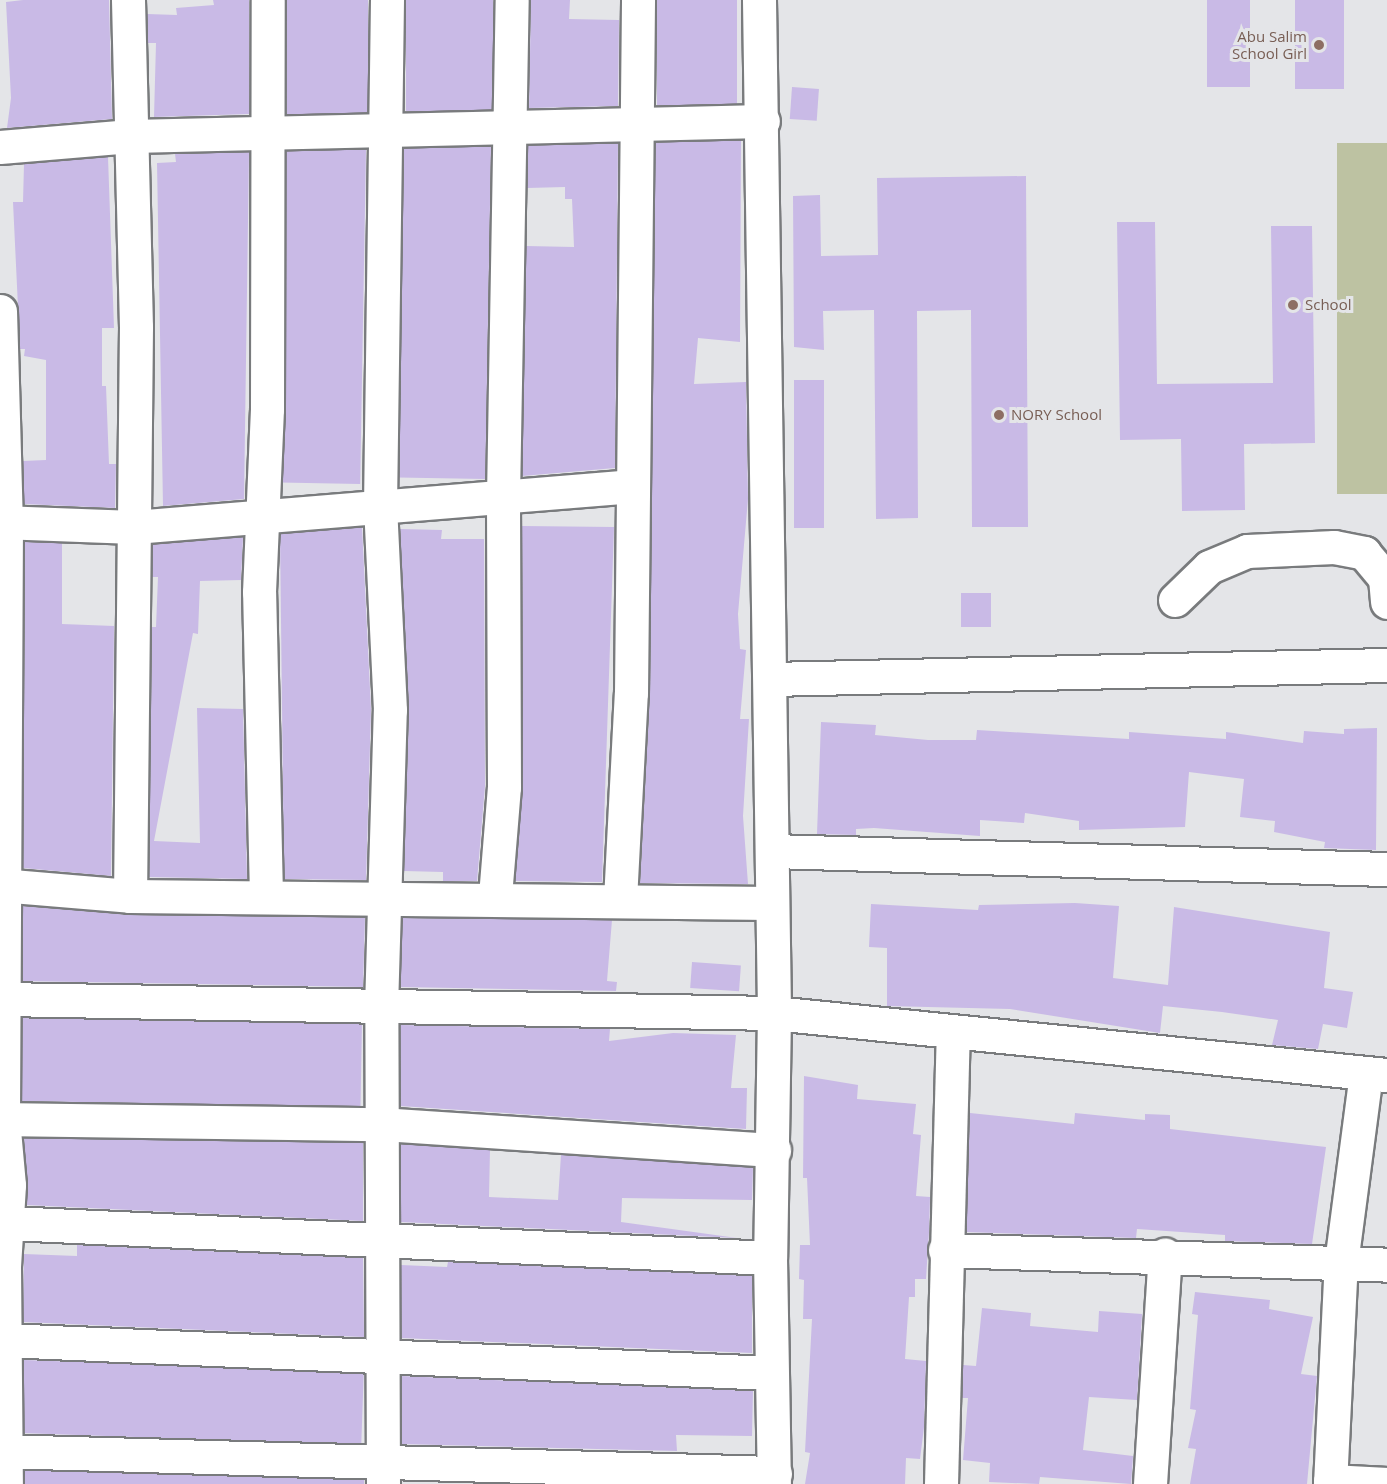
<!DOCTYPE html>
<style>
body{margin:0}
#map{position:relative;width:1387px;height:1484px;overflow:hidden;background:#e4e5e8;font-family:"Open Sans",sans-serif}
div>[style]{position:absolute}
.green>*{inset:0;background:#bdc2a2;transform-origin:0 0}
.building>*{inset:0;background:#c9bae6;transform-origin:0 0}
.roads{filter:drop-shadow(2px 0 #797b7d) drop-shadow(-2px 0 #797b7d) drop-shadow(0 2px #797b7d) drop-shadow(0 -2px #797b7d)}
.minor>*{height:33px;margin:-16.5px;padding:0 16.5px;transform-origin:16.5px;border-radius:16.5px;background:#fff}
.dots>*{width:16px;height:16px;translate:-50% -50%;box-sizing:border-box;border:3px solid #e4e5e8;border-radius:50%}
span{translate:-50% -50%;white-space:nowrap;text-align:center;line-height:1.15;-webkit-text-stroke:6px #e4e5e8;paint-order:stroke}
.education-label{font-size:15px;color:#785e54}
.right{translate:-100% -50%;text-align:right}
.left{translate:0 -50%;text-align:left}
</style>
<div id="map">
<div class="green">
<div style="left:1337px;top:143px;width:50px;height:351px"></div>
</div>
<div class="building">
<div style="clip-path:polygon(23px 0,109px 0,112px 119px,7px 128px,11px 98px,6px 2px)"></div>
<div style="clip-path:polygon(213px 0,249px 0,249px 114px,154px 117px,156px 43px,148px 43px,147px 14px,177px 15px,176px 8px,214px 5px)"></div>
<div style="left:287px;top:0;width:81px;height:114px"></div>
<div style="left:406px;top:0;width:87px;height:111px"></div>
<div style="clip-path:polygon(531px 0,570px 0,569px 19px,619px 20px,618px 106px,529px 108px)"></div>
<div style="left:657px;top:0;width:80px;height:105px"></div>
<div style="left:1207px;top:0;width:43px;height:87px"></div>
<div style="left:1295px;top:0;width:49px;height:89px"></div>
<div style="left:792px;top:87px;width:27px;height:32px;rotate:4deg"></div>
<div style="clip-path:polygon(741px 140px,740px 342px,698px 338px,694px 384px,746px 382px,748px 499px,738px 614px,740px 649px,746px 650px,740px 719px,749px 719px,743px 816px,748px 884px,640px 883px,650px 693px,655px 142px)"></div>
<div style="clip-path:polygon(618px 143px,615px 468px,522px 476px,526px 246px,574px 247px,572px 199px,565px 199px,565px 187px,527px 188px,528px 145px)"></div>
<div style="left:491px;top:146px;width:333px;height:87px;rotate:91deg"></div>
<div style="left:366px;top:149px;width:335px;height:80px;rotate:91deg"></div>
<div style="clip-path:polygon(249px 152px,244px 499px,163px 506px,157px 163px,176px 162px,175px 154px)"></div>
<div style="clip-path:polygon(108px 157px,114px 328px,102px 328px,102px 386px,106px 386px,109px 464px,116px 464px,115px 508px,24px 504px,23px 461px,46px 460px,46px 360px,24px 356px,25px 349px,20px 349px,13px 202px,23px 202px,24px 164px)"></div>
<div style="clip-path:polygon(1026px 176px,1028px 527px,972px 527px,971px 310px,917px 311px,918px 518px,876px 519px,874px 310px,823px 311px,824px 350px,794px 347px,793px 196px,820px 195px,821px 256px,878px 255px,877px 178px)"></div>
<div style="clip-path:polygon(1117px 222px,1155px 222px,1157px 384px,1273px 383px,1271px 226px,1312px 226px,1315px 443px,1244px 444px,1245px 510px,1182px 511px,1181px 439px,1120px 440px)"></div>
<div style="left:824px;top:380px;width:148px;height:30px;rotate:90deg"></div>
<div style="clip-path:polygon(522px 526px,614px 527px,602px 882px,515px 881px,523px 787px)"></div>
<div style="clip-path:polygon(362px 527px,371px 710px,366px 880px,284px 879px,280px 534px)"></div>
<div style="clip-path:polygon(400px 529px,442px 530px,441px 539px,484px 539px,485px 786px,477px 881px,443px 881px,443px 872px,404px 871px,409px 709px)"></div>
<div style="clip-path:polygon(243px 537px,241px 580px,200px 581px,198px 634px,193px 633px,154px 841px,200px 843px,197px 708px,243px 709px,247px 879px,149px 877px,152px 627px,156px 627px,158px 577px,152px 577px,152px 544px)"></div>
<div style="clip-path:polygon(25px 542px,62px 543px,62px 624px,114px 626px,111px 876px,23px 868px)"></div>
<div style="left:991px;top:593px;width:34px;height:30px;rotate:90deg"></div>
<div style="clip-path:polygon(821px 722px,876px 725px,875px 735px,928px 740px,976px 740px,977px 730px,1129px 739px,1129px 732px,1226px 739px,1226px 732px,1303px 743px,1304px 731px,1344px 734px,1344px 729px,1377px 728px,1376px 850px,1324px 848px,1325px 842px,1274px 832px,1275px 821px,1240px 817px,1244px 779px,1189px 772px,1185px 827px,1079px 830px,1079px 821px,1025px 813px,1024px 823px,980px 820px,980px 836px,874px 828px,856px 829px,856px 835px,817px 834px)"></div>
<div style="clip-path:polygon(1075px 903px,1119px 906px,1113px 978px,1168px 985px,1174px 907px,1330px 932px,1324px 988px,1353px 992px,1347px 1028px,1323px 1024px,1318px 1049px,1272px 1045px,1278px 1020px,1222px 1012px,1163px 1006px,1160px 1033px,1010px 1009px,887px 1006px,887px 948px,869px 947px,871px 904px,978px 910px,979px 905px)"></div>
<div style="clip-path:polygon(23px 906px,130px 915px,365px 917px,363px 987px,22px 981px)"></div>
<div style="clip-path:polygon(402px 918px,612px 920px,607px 981px,617px 982px,616px 991px,400px 987px)"></div>
<div style="left:692px;top:962px;width:49px;height:26px;rotate:4deg"></div>
<div style="left:22px;top:1018px;width:340px;height:83px;rotate:1deg"></div>
<div style="clip-path:polygon(400px 1025px,610px 1029px,609px 1041px,673px 1033px,736px 1035px,731px 1088px,747px 1088px,746px 1129px,400px 1106px)"></div>
<div style="clip-path:polygon(804px 1076px,858px 1085px,857px 1099px,916px 1104px,913px 1134px,921px 1135px,916px 1196px,930px 1197px,929px 1232px,926px 1279px,915px 1279px,915px 1297px,909px 1297px,905px 1359px,926px 1361px,924px 1427px,920px 1459px,906px 1458px,905px 1484px,805px 1484px,810px 1453px,805px 1452px,812px 1319px,803px 1319px,804px 1280px,799px 1279px,800px 1245px,810px 1245px,807px 1178px,803px 1178px)"></div>
<div style="clip-path:polygon(970px 1113px,1074px 1124px,1075px 1113px,1145px 1120px,1145px 1114px,1170px 1115px,1170px 1129px,1326px 1147px,1312px 1244px,1225px 1241px,1225px 1235px,1137px 1229px,1136px 1238px,966px 1232px)"></div>
<div style="clip-path:polygon(24px 1138px,363px 1143px,363px 1221px,27px 1205px)"></div>
<div style="clip-path:polygon(400px 1144px,490px 1150px,489px 1197px,558px 1200px,561px 1155px,753px 1167px,752px 1200px,622px 1198px,621px 1222px,737px 1238px,401px 1222px)"></div>
<div style="clip-path:polygon(77px 1245px,363px 1258px,364px 1337px,23px 1322px,24px 1254px,77px 1256px)"></div>
<div style="clip-path:polygon(448px 1262px,752px 1276px,752px 1353px,401px 1338px,401px 1265px,447px 1267px)"></div>
<div style="clip-path:polygon(1195px 1292px,1270px 1300px,1269px 1309px,1313px 1317px,1301px 1374px,1317px 1376px,1307px 1484px,1190px 1484px,1196px 1449px,1188px 1448px,1196px 1410px,1190px 1409px,1198px 1315px,1192px 1314px)"></div>
<div style="clip-path:polygon(982px 1308px,1031px 1313px,1030px 1326px,1098px 1332px,1099px 1311px,1142px 1314px,1137px 1400px,1089px 1397px,1083px 1450px,1133px 1456px,1131px 1484px,1040px 1477px,1039px 1484px,989px 1482px,990px 1463px,963px 1460px,968px 1398px,962px 1398px,963px 1365px,976px 1366px)"></div>
<div style="left:24px;top:1360px;width:340px;height:73px;rotate:2deg"></div>
<div style="clip-path:polygon(401px 1376px,753px 1391px,752px 1436px,676px 1435px,677px 1451px,402px 1444px)"></div>
<div style="clip-path:polygon(25px 1470px,364px 1480px,364px 1484px,25px 1484px)"></div>
</div>
<div class="roads">
<div class="minor">
<div style="left:128px;top:0;width:327px;rotate:88.6deg"></div>
<div style="left:136px;top:327px;width:569px;rotate:90.6deg"></div>
<div style="left:759px;top:0;width:1013px;rotate:89.15deg"></div>
<div style="left:774px;top:1013px;width:245px;rotate:90.9deg"></div>
<div style="left:770px;top:1258px;width:226px;rotate:89deg"></div>
<div style="left:0;top:147px;width:131px;rotate:-4.8deg"></div>
<div style="left:131px;top:136px;width:632px;rotate:-1.36deg"></div>
<div style="left:0;top:311px;width:211px;rotate:88.4deg"></div>
<div style="left:6px;top:522px;width:597px;rotate:90.29deg"></div>
<div style="left:3px;top:1119px;width:66px;rotate:84.8deg"></div>
<div style="left:9px;top:1185px;width:82px;rotate:93.5deg"></div>
<div style="left:4px;top:1267px;width:217px;rotate:89.5deg"></div>
<div style="left:0;top:522px;width:134px;rotate:2.1deg"></div>
<div style="left:134px;top:527px;width:498px;rotate:-4.7deg"></div>
<div style="left:1175px;top:600px;width:47px;rotate:-44.1deg"></div>
<div style="left:1209px;top:567px;width:41px;rotate:-22.8deg"></div>
<div style="left:1247px;top:551px;width:87px;rotate:-2.6deg"></div>
<div style="left:1334px;top:547px;width:31px;rotate:11deg"></div>
<div style="left:1364px;top:553px;width:33px;rotate:50deg"></div>
<div style="left:1385px;top:578px;width:24px;rotate:85deg"></div>
<div style="left:770px;top:679px;width:617px;rotate:-1.3deg"></div>
<div style="left:772px;top:851px;width:615px;rotate:1.68deg"></div>
<div style="left:0;top:885px;width:130px;rotate:4.8deg"></div>
<div style="left:130px;top:896px;width:640px;rotate:0.63deg"></div>
<div style="left:266px;top:896px;width:304px;rotate:-91.3deg"></div>
<div style="left:259px;top:592px;width:183px;rotate:-87.5deg"></div>
<div style="left:267px;top:409px;width:409px;rotate:-89.9deg"></div>
<div style="left:495px;top:896px;width:109px;rotate:-85.3deg"></div>
<div style="left:504px;top:787px;width:290px;rotate:-90.2deg"></div>
<div style="left:503px;top:497px;width:497px;rotate:-89deg"></div>
<div style="left:620px;top:900px;width:207px;rotate:-87deg"></div>
<div style="left:631px;top:693px;width:693px;rotate:-89.42deg"></div>
<div style="left:2px;top:999px;width:772px;rotate:1.04deg"></div>
<div style="left:774px;top:1013px;width:616px;rotate:5.78deg"></div>
<div style="left:3px;top:1119px;width:378px;rotate:0.8deg"></div>
<div style="left:381px;top:1124px;width:394px;rotate:3.8deg"></div>
<div style="left:9px;top:1223px;width:762px;rotate:2.63deg"></div>
<div style="left:945px;top:1250px;width:442px;rotate:1.9deg"></div>
<div style="left:4px;top:1340px;width:768px;rotate:2.46deg"></div>
<div style="left:0;top:1451px;width:775px;rotate:1.63deg"></div>
<div style="left:1330px;top:1481px;width:57px;rotate:3deg"></div>
<div style="left:383px;top:1484px;width:476px;rotate:-90.2deg"></div>
<div style="left:381px;top:1008px;width:298px;rotate:-88.3deg"></div>
<div style="left:390px;top:710px;width:203px;rotate:-92.8deg"></div>
<div style="left:380px;top:507px;width:507px;rotate:-89.21deg"></div>
<div style="left:941px;top:1484px;width:452px;rotate:-88.5deg"></div>
<div style="left:1150px;top:1484px;width:230px;rotate:-86.3deg"></div>
<div style="left:1330px;top:1484px;width:221px;rotate:-87.2deg"></div>
<div style="left:1341px;top:1263px;width:191px;rotate:-82.5deg"></div>
</div>
</div>
<div class="dots">
<div style="left:1319px;top:45px;background:#8d6e63"></div>
<div style="left:1293px;top:305px;background:#8d6e63"></div>
<div style="left:999px;top:415px;background:#8d6e63"></div>
</div>
<div class="education-label">
<span class="right" style="left:1307px;top:45px">Abu Salim<br>School Girl</span>
<span class="left" style="left:1305px;top:305px">School</span>
<span class="left" style="left:1011px;top:415px">NORY School</span>
</div>
</div>
